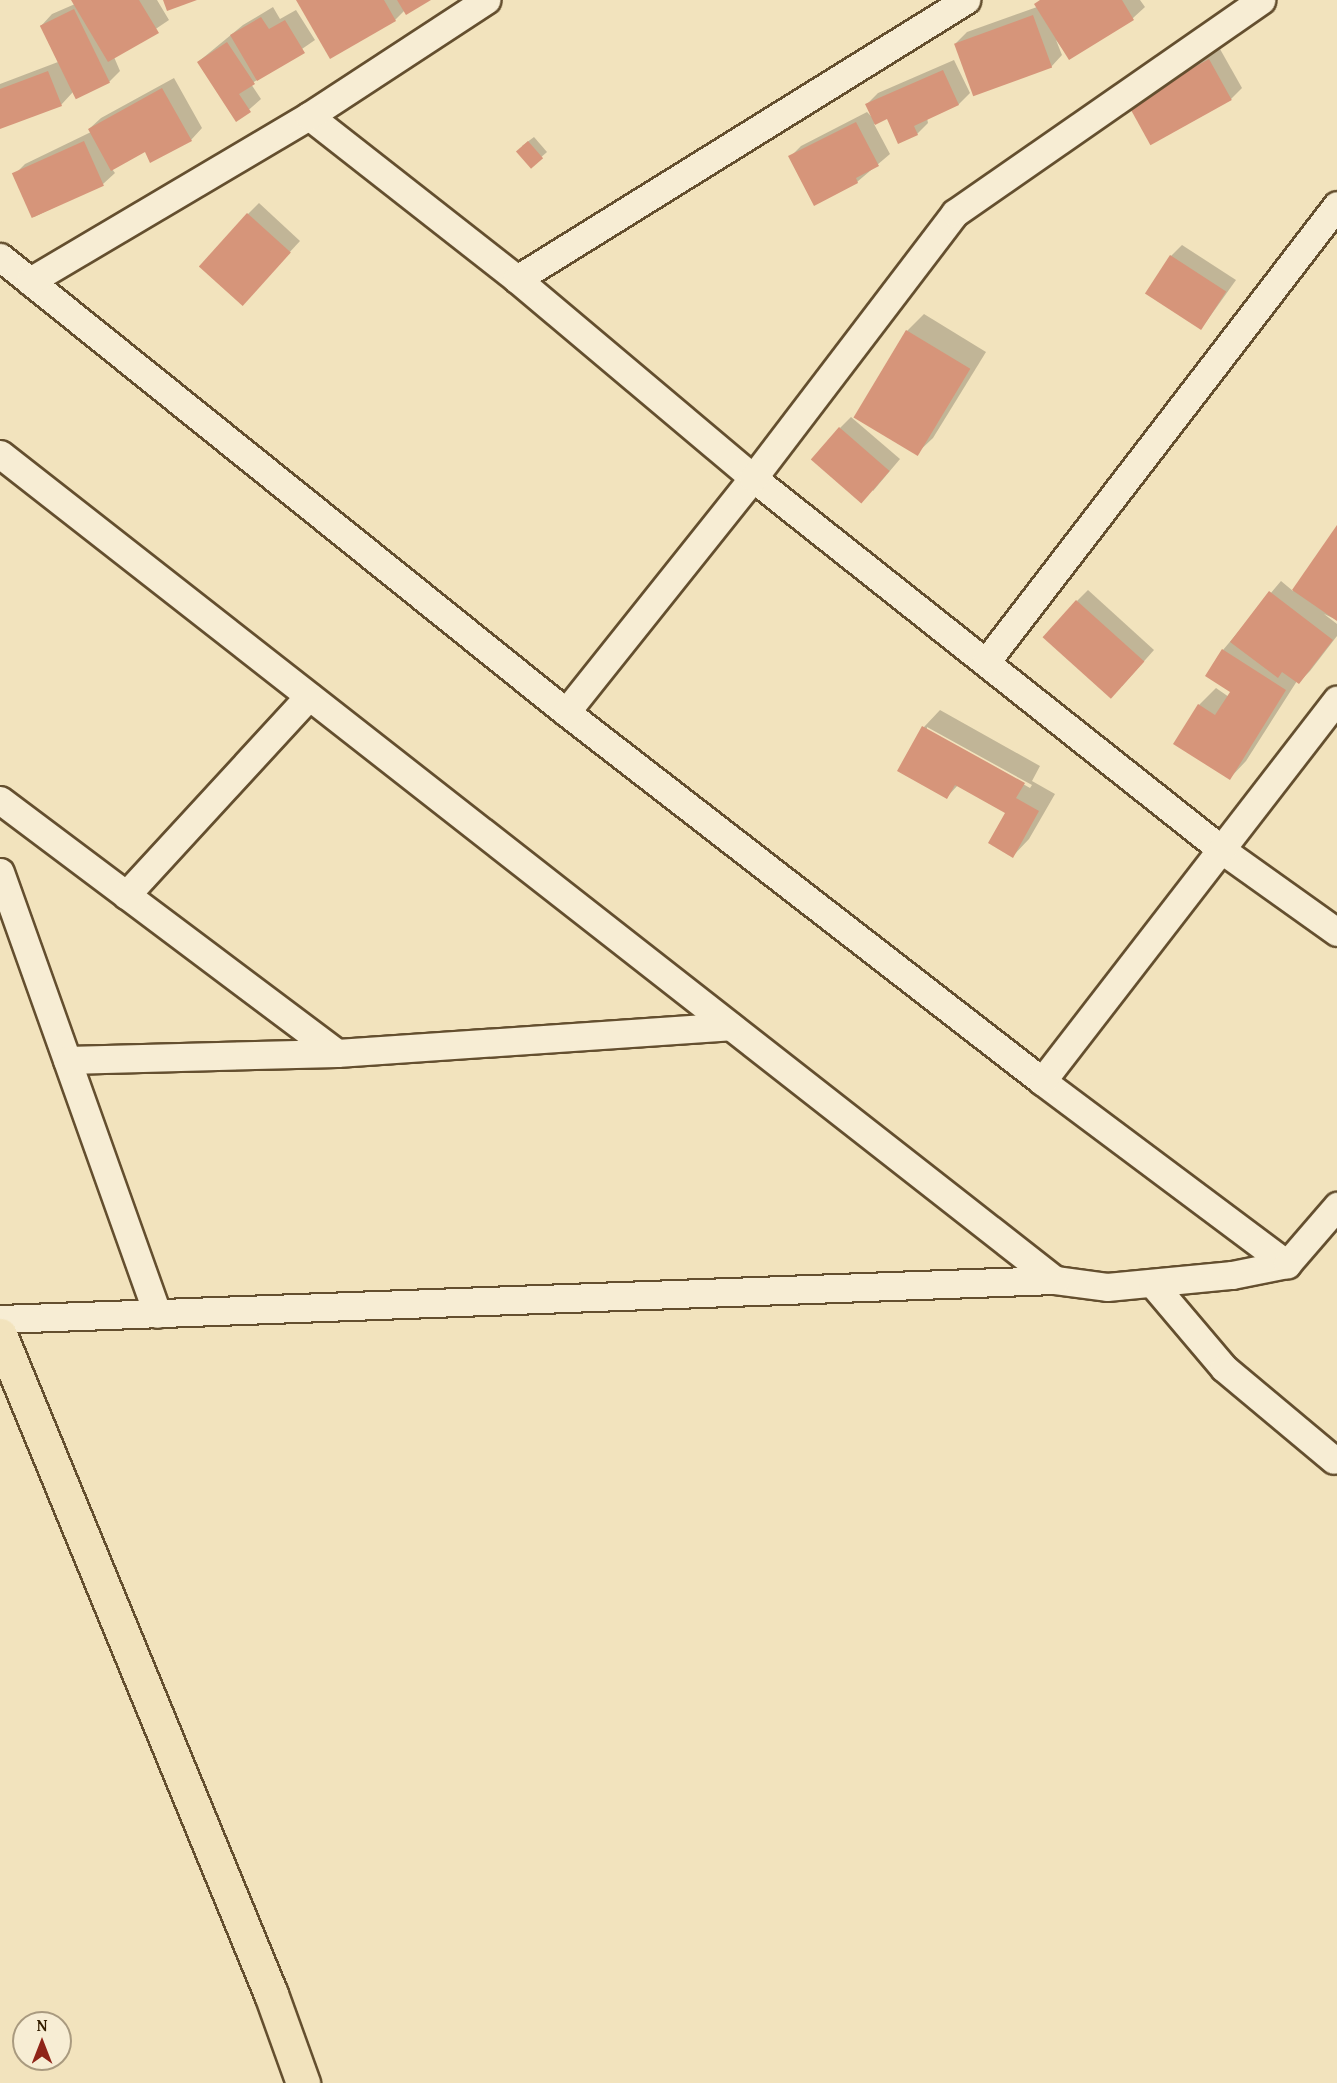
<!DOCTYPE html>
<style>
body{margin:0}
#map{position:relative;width:1337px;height:2083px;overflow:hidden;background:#f2e3bd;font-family:"Gentium Book Plus",serif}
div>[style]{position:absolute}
.shadow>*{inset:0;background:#0003}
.building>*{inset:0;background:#d6957a;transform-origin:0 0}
.roads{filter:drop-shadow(2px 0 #644f2f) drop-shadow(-2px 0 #644f2f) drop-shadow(0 2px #644f2f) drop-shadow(0 -2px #644f2f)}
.minor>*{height:27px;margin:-13.5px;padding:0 13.5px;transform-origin:13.5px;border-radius:13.5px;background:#f7edd4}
.primary>*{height:33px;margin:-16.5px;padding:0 16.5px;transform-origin:16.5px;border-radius:16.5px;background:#f2e3bd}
span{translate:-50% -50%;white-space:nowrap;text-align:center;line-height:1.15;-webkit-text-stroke:4.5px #f7edd4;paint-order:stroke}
.north{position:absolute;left:12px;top:2011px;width:60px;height:60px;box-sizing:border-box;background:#f7edd4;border:2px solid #a99a7f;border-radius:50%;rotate:0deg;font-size:16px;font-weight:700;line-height:24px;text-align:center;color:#341e00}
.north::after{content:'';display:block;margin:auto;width:21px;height:27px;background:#8f2418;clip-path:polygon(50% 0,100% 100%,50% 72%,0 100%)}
</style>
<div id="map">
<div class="shadow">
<div style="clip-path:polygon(73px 0,157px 0,169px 20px,114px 57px,120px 71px,109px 82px,73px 92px,61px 105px,0 128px,0 84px,58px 62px,41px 26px,52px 14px,75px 4px)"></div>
<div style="clip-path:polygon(297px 0,428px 0,405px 10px,395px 20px)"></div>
<div style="clip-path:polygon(1040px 0,1140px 0,1145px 7px,1133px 18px,1069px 58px,1056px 40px,1062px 55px,1051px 67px,956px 43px,967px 32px,1037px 7px)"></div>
<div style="clip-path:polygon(273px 7px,280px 19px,296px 10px,315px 40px,251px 84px,261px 99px,237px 120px,198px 62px,243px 25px)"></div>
<div style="clip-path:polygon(1220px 49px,1242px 88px,1231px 99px,1141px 93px)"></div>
<div style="clip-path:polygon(954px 60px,970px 93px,959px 104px,927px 118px,928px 123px,917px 134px,888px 117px,874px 124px,890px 154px,857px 182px,790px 157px,801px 146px,867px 112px,873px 118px,867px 104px,878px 93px)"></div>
<div style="clip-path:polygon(174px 78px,202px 128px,191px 140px,145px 150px,112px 169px,115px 173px,103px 184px,34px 217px,14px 175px,25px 164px,91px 132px,89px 129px,101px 118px)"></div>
<div style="clip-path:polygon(534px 137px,547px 152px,530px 167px,522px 146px)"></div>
<div style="clip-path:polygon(259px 203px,300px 241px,253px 292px,248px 214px)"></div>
<div style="clip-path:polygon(1182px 245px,1236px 280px,1201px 329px,1171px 256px)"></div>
<div style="clip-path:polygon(924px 314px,986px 352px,933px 438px,916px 454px,907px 331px)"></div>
<div style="clip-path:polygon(851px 417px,900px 459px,873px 491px,840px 428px)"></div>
<div style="clip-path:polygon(1337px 528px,1337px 620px,1324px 614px,1337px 624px,1337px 636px,1310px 671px,1299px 682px,1297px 681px,1246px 761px,1230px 778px,1199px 705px,1216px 688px,1229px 697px,1232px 692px,1207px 676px,1223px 650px,1281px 581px,1293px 591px)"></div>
<div style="clip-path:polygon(1088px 590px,1154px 650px,1122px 686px,1077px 601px)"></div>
<div style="clip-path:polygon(evenodd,940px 710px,1040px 766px,1032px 781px,1055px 794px,1029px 839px,1013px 856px,1007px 812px,958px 785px,947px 797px,899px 770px,924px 727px,940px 710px,927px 727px,1032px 785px,1030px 788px,927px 730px,927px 727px)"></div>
</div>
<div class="building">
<div style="clip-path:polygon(71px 0,139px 0,159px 33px,108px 62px)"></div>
<div style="clip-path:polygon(163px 0,197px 0,167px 11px)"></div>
<div style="clip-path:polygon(296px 0,384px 0,396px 21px,330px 59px)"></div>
<div style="clip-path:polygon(397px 0,431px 0,406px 15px)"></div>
<div style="clip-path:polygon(1040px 0,1122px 0,1134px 20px,1069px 60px,1034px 4px)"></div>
<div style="left:74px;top:9px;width:82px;height:38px;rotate:64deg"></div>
<div style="left:1033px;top:15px;width:56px;height:84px;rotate:70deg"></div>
<div style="clip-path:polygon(261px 17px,269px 29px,285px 20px,305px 53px,257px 81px,230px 35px)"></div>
<div style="clip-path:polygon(227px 42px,255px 84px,239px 94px,251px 112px,236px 122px,197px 62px)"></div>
<div style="left:1209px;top:59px;width:47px;height:93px;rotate:61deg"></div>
<div style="clip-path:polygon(943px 70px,959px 105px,914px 126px,918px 135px,898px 144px,887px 119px,875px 125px,865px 104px)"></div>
<div style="clip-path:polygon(48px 71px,62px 106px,0 129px,0 89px)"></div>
<div style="clip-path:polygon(162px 88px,192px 141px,150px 163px,145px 152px,111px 171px,88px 129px)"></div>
<div style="clip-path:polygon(856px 122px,879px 166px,856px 178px,858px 183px,814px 206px,788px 156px)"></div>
<div style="left:84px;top:141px;width:49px;height:79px;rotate:66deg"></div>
<div style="left:528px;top:141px;width:23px;height:16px;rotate:49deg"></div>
<div style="left:247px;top:213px;width:59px;height:72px;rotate:42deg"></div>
<div style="left:1170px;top:255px;width:67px;height:46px;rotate:33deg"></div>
<div style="left:906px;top:330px;width:75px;height:102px;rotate:31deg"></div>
<div style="left:839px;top:427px;width:67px;height:43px;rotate:41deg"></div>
<div style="clip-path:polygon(1337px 525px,1337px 621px,1292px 590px)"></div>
<div style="clip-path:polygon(1269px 591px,1333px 640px,1299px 684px,1282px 672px,1278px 678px,1230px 642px)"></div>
<div style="left:1076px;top:600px;width:92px;height:50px;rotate:42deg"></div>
<div style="clip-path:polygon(1222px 649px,1286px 690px,1230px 780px,1173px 744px,1198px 704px,1215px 715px,1230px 692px,1205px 676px)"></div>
<div style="clip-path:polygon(922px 726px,1025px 783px,1016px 798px,1039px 811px,1013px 858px,988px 843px,1005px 813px,955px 785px,947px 799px,897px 771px)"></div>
</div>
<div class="roads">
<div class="minor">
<div style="left:309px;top:116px;width:264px;rotate:38.1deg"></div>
<div style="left:517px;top:279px;width:309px;rotate:40.1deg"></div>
<div style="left:753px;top:478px;width:599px;rotate:38.42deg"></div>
<div style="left:1222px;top:850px;width:141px;rotate:35.5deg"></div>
<div style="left:0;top:257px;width:726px;rotate:38.8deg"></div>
<div style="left:566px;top:712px;width:602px;rotate:37.78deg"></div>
<div style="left:1042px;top:1081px;width:306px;rotate:36.8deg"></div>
<div style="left:517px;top:279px;width:529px;rotate:-31.86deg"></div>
<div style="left:30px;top:281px;width:324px;rotate:-30.6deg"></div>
<div style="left:309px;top:116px;width:212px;rotate:-33.2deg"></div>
<div style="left:0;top:454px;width:1340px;rotate:38.06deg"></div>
<div style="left:1055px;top:1280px;width:52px;rotate:7.7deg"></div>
<div style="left:1107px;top:1287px;width:126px;rotate:-5.5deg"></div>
<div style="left:1232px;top:1275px;width:56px;rotate:-11.3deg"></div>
<div style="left:1287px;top:1264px;width:77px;rotate:-49.2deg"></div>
<div style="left:986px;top:662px;width:576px;rotate:-52.47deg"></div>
<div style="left:566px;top:712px;width:300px;rotate:-51.4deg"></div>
<div style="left:753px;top:478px;width:333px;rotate:-52.7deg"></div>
<div style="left:955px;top:213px;width:373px;rotate:-34.8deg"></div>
<div style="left:0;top:800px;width:421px;rotate:36.9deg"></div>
<div style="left:337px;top:1053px;width:394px;rotate:-3.9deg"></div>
<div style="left:0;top:872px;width:469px;rotate:70.4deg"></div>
<div style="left:126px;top:895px;width:270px;rotate:-47.4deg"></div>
<div style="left:67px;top:1060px;width:270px;rotate:-1.5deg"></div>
<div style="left:1042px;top:1081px;width:482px;rotate:-52.3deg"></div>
<div style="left:1152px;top:1283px;width:111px;rotate:49.7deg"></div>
<div style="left:1224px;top:1368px;width:143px;rotate:39.9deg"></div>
<div style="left:0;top:1319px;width:1056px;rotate:-2.12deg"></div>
</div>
<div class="primary">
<div style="left:0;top:1335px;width:713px;rotate:67.65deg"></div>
<div style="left:271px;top:1994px;width:95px;rotate:70.2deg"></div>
</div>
</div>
<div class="north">N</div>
</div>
